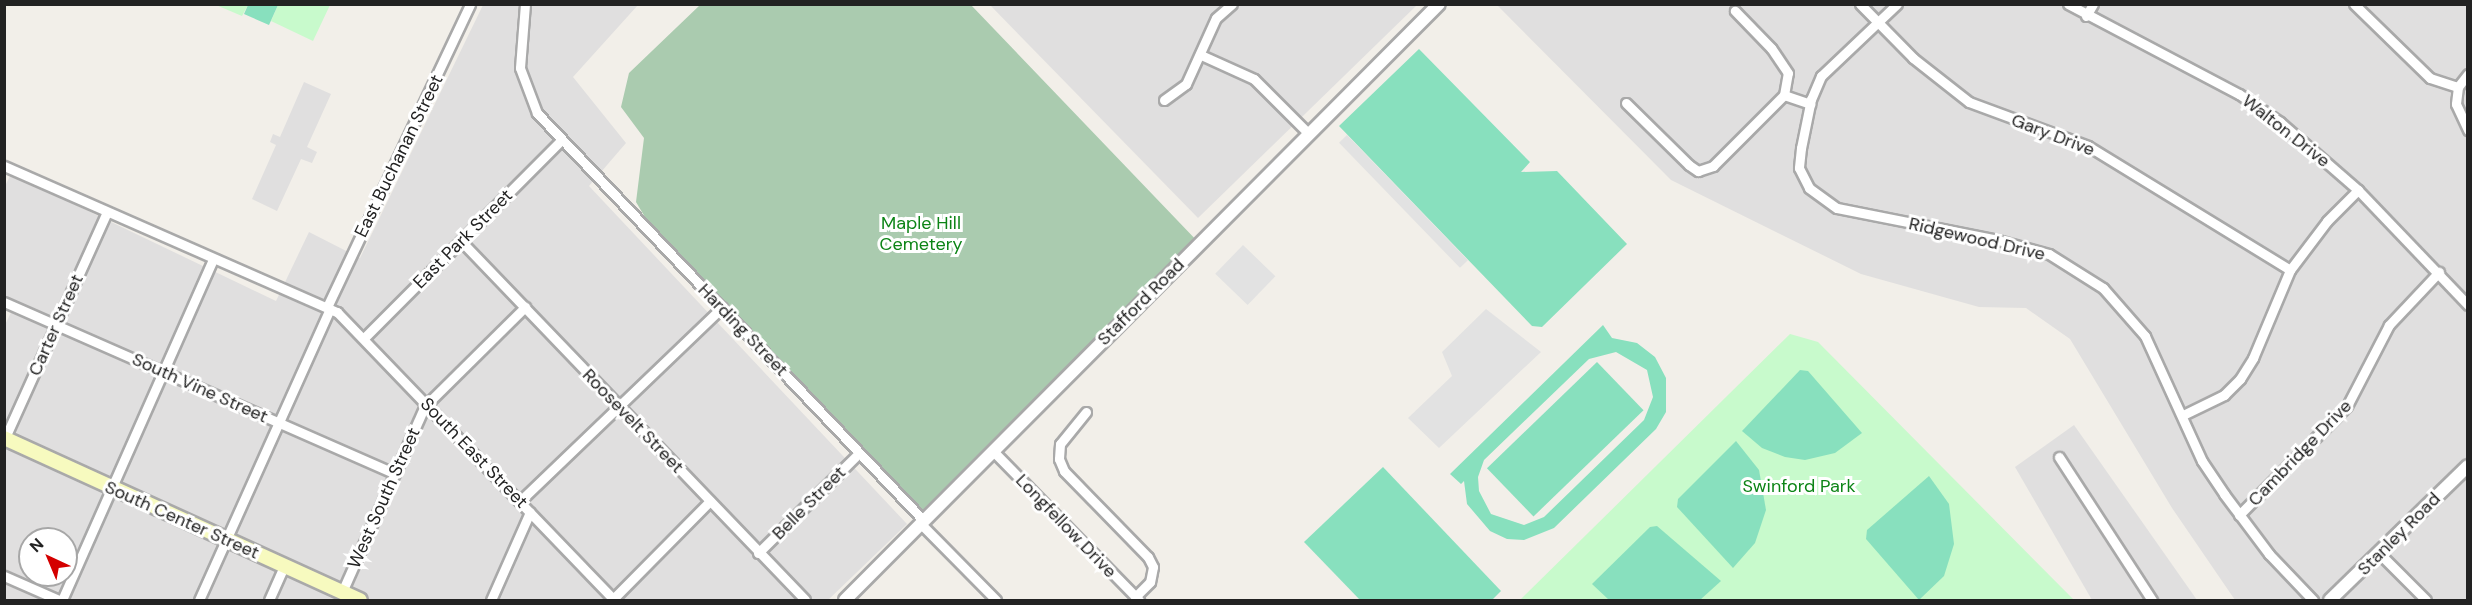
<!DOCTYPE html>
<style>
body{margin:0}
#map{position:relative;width:2472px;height:605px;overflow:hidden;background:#f2efe9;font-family:"DM Sans",sans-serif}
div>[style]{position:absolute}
.residential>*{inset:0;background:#e0dfdf}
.cemetery>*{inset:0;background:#aacbaf}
.park>*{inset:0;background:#c8facc}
.pitch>*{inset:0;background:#88e0be;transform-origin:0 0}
.parking>*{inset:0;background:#e2e2e2;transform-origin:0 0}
.roads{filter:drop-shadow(2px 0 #a9a9a9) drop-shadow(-2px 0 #a9a9a9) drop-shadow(0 2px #a9a9a9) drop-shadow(0 -2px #a9a9a9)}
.minor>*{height:9px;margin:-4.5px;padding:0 4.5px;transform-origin:4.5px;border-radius:4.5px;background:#fff}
.tertiary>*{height:12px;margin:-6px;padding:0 6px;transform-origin:6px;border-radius:6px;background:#fff}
.secondary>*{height:14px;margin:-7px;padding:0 7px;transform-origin:7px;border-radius:7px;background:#f7fabf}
span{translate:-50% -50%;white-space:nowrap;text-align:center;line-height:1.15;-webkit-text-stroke:6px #fff;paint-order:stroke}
.street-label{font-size:18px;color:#222}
.park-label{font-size:18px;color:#0c8416}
.frame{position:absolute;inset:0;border:6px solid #222;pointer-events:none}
.north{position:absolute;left:18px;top:527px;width:60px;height:60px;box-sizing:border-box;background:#fff;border:2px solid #a7a7a7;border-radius:50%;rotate:316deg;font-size:16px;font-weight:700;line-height:24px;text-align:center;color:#222}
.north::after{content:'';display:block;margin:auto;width:21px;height:27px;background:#d40000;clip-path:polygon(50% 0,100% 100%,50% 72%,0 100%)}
</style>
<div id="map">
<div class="residential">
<div style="clip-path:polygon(evenodd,483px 5px,638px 5px,573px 77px,626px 143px,589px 186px,907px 524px,828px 600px,5px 600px,4px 327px,16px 302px,4px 295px,5px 186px,11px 174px,276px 301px,309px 232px,360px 258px,483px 5px,30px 539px,66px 539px,66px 575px,30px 575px,30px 539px)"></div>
<div style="clip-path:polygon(990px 5px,1417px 5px,1198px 218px)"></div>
<div style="clip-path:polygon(1497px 5px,2467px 5px,2467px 600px,2235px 600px,2172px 508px,2070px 339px,2026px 308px,1979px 307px,1861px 274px,1671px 180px)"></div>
<div style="clip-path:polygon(304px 82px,331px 94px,307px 147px,317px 152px,312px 163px,301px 159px,277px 211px,252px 199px,276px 145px,270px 142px,273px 134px,280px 137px)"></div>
<div style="clip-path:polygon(2074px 425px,2197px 600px,2092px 600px,2015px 467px)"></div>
</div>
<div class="cemetery">
<div style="clip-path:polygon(700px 5px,971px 5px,1200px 244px,924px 521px,664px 249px,636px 202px,644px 138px,621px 107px,629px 73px)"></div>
</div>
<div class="park">
<div style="clip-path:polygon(216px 5px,248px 4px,248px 5px,242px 16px)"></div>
<div style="clip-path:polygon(278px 5px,278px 4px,330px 5px,313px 41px,271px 21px)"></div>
<div style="clip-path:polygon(1790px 334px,1818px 342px,2074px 600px,1520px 600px)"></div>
</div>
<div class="pitch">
<div style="clip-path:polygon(248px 5px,248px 4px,278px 5px,269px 25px,244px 14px)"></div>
<div style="clip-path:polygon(1419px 49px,1530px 162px,1521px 172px,1557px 171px,1627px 244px,1542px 327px,1532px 326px,1339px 126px)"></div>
<div style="clip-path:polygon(evenodd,1603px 325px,1612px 338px,1637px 343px,1655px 357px,1666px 378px,1666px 412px,1656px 429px,1554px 528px,1524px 540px,1507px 539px,1490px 531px,1467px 504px,1464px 481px,1461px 484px,1450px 474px,1603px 325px,1616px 352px,1647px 370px,1653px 397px,1644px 420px,1544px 517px,1524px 525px,1491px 514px,1479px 491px,1478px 477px,1484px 460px,1589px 359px,1616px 352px)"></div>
<div style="left:1597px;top:362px;width:67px;height:153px;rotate:46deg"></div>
<div style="clip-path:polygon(1800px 370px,1808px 371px,1862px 433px,1835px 453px,1805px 460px,1785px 457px,1762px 448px,1742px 431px)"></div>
<div style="clip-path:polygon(1736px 441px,1759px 470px,1766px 510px,1755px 543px,1733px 568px,1677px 507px,1678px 499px)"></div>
<div style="clip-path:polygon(1383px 467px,1501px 591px,1492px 600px,1360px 600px,1304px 542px)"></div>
<div style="clip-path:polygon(1929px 476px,1949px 504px,1954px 544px,1944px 576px,1919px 600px,1866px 539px,1867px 530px)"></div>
<div style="clip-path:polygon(1657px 526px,1721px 581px,1700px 600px,1609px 600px,1592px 584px,1650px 527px)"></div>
</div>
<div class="parking">
<div style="left:1347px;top:135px;width:174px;height:11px;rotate:46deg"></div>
<div style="left:1243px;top:245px;width:45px;height:40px;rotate:44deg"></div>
<div style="clip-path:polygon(1486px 309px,1541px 352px,1439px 448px,1408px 418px,1452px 376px,1442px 352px)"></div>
</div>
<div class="roads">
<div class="minor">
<div style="left:525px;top:4px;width:64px;rotate:94.5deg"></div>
<div style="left:520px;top:68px;width:48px;rotate:69.3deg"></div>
<div style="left:537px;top:113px;width:562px;rotate:46.51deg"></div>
<div style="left:1860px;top:4px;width:76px;rotate:45.5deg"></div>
<div style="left:1913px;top:58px;width:71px;rotate:38.2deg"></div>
<div style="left:1969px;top:102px;width:127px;rotate:20.3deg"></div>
<div style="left:2088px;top:146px;width:237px;rotate:31.5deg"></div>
<div style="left:1897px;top:4px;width:105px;rotate:136.5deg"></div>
<div style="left:1821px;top:76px;width:25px;rotate:113deg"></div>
<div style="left:1811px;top:99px;width:50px;rotate:101.5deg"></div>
<div style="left:1801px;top:148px;width:20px;rotate:96deg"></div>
<div style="left:1799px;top:168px;width:22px;rotate:63deg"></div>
<div style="left:1809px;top:188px;width:34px;rotate:36deg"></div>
<div style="left:1837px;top:208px;width:164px;rotate:11.2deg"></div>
<div style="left:1998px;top:240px;width:53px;rotate:15.4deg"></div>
<div style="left:2049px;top:254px;width:64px;rotate:32.2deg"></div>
<div style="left:2103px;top:288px;width:64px;rotate:48.8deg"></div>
<div style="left:2145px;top:336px;width:137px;rotate:65.5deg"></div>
<div style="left:2202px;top:461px;width:40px;rotate:56deg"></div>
<div style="left:2224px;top:494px;width:75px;rotate:53.1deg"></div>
<div style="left:2269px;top:554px;width:64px;rotate:46.3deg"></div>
<div style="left:2068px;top:4px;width:193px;rotate:27.8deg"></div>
<div style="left:2239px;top:94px;width:50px;rotate:34.3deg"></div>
<div style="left:2280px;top:122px;width:103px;rotate:41.1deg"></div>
<div style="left:2358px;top:190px;width:159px;rotate:46.3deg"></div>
<div style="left:2354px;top:4px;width:106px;rotate:44.2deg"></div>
<div style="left:2430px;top:78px;width:29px;rotate:18deg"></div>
<div style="left:2086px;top:16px;width:14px;rotate:-60deg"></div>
<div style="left:1201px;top:55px;width:58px;rotate:24.4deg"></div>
<div style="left:1254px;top:79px;width:78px;rotate:45deg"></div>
<div style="left:2468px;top:74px;width:16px;rotate:128deg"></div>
<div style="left:2458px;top:87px;width:17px;rotate:97deg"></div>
<div style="left:2456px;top:104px;width:29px;rotate:65deg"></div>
<div style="left:1784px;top:95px;width:28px;rotate:19deg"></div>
<div style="left:1164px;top:100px;width:27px;rotate:-36deg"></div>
<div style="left:1186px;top:84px;width:72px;rotate:-65.6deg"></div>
<div style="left:1216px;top:18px;width:21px;rotate:-41deg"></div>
<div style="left:1626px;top:103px;width:88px;rotate:44.5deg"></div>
<div style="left:1689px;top:165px;width:11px;rotate:34deg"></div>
<div style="left:1698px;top:171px;width:16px;rotate:-18deg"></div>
<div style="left:1713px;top:166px;width:100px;rotate:-45deg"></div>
<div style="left:1784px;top:95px;width:22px;rotate:-80deg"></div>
<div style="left:1788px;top:73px;width:30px;rotate:-124deg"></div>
<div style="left:1771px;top:48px;width:52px;rotate:-134.2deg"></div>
<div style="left:4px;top:166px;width:364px;rotate:23.7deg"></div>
<div style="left:337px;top:312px;width:400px;rotate:46.1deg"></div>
<div style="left:461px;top:241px;width:497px;rotate:46.2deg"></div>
<div style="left:4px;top:302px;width:427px;rotate:23.7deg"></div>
<div style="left:327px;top:307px;width:335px;rotate:-64.7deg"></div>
<div style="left:364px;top:338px;width:279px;rotate:-45.1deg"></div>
<div style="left:1086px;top:412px;width:41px;rotate:129.1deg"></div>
<div style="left:1060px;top:444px;width:15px;rotate:94deg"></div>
<div style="left:1059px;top:459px;width:13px;rotate:67deg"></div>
<div style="left:1064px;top:471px;width:120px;rotate:45.7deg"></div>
<div style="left:1148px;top:557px;width:11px;rotate:63deg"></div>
<div style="left:1153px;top:567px;width:15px;rotate:101deg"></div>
<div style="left:1150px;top:582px;width:21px;rotate:135deg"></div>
<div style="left:2183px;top:415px;width:46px;rotate:-26deg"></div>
<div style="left:2224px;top:395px;width:23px;rotate:-45deg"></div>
<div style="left:2240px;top:379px;width:25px;rotate:-58deg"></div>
<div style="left:2253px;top:358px;width:95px;rotate:-67.2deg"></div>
<div style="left:2290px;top:270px;width:61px;rotate:-52.9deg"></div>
<div style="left:2327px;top:221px;width:44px;rotate:-45deg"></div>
<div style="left:4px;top:440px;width:250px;rotate:-65.7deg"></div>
<div style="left:993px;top:451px;width:209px;rotate:45.6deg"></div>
<div style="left:2059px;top:457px;width:171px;rotate:57deg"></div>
<div style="left:520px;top:501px;width:280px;rotate:-43.8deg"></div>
<div style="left:2239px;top:515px;width:153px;rotate:-45.3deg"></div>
<div style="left:2347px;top:406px;width:91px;rotate:-62.6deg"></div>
<div style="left:2389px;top:325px;width:73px;rotate:-46.7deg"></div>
<div style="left:921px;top:524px;width:107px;rotate:45.4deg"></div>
<div style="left:758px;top:553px;width:142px;rotate:-44.7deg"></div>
<div style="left:2380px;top:554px;width:65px;rotate:45deg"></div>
<div style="left:4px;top:576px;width:60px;rotate:23.6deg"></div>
<div style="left:342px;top:592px;width:204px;rotate:-66deg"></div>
<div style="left:425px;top:406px;width:141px;rotate:-44.7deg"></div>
<div style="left:613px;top:599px;width:138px;rotate:-45.3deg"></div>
<div style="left:62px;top:600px;width:373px;rotate:-66.1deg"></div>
<div style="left:199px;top:600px;width:319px;rotate:-65.8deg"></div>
<div style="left:269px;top:600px;width:37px;rotate:-66deg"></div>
<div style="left:491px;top:600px;width:96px;rotate:-66.1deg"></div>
</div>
<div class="tertiary">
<div style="left:845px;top:600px;width:841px;rotate:-45.1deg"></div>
<div style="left:2330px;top:600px;width:192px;rotate:-44.2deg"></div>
</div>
<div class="secondary">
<div style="left:4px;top:438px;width:391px;rotate:24.5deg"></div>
</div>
</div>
<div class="street-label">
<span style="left:2286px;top:131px;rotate:38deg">Walton Drive</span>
<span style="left:2053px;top:135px;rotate:21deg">Gary Drive</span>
<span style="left:399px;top:156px;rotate:-64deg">East Buchanan Street</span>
<span style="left:463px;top:239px;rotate:-45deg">East Park Street</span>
<span style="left:1977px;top:239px;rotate:13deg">Ridgewood Drive</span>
<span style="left:1141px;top:302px;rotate:-45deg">Stafford Road</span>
<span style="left:56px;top:325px;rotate:-66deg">Carter Street</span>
<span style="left:743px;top:330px;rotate:46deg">Harding Street</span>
<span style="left:200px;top:388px;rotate:24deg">South Vine Street</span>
<span style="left:633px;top:421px;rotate:46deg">Roosevelt Street</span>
<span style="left:474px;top:453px;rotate:46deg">South East Street</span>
<span style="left:2300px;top:453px;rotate:-46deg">Cambridge Drive</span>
<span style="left:384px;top:498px;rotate:-66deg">West South Street</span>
<span style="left:809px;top:503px;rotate:-45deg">Belle Street</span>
<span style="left:182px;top:520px;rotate:24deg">South Center Street</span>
<span style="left:1066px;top:526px;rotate:46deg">Longfellow Drive</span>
<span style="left:2399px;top:534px;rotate:-45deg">Stanley Road</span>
</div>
<div class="park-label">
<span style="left:921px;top:234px">Maple Hill<br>Cemetery</span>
<span style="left:1799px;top:486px">Swinford Park</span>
</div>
<div class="frame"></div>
<div class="north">N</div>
</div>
